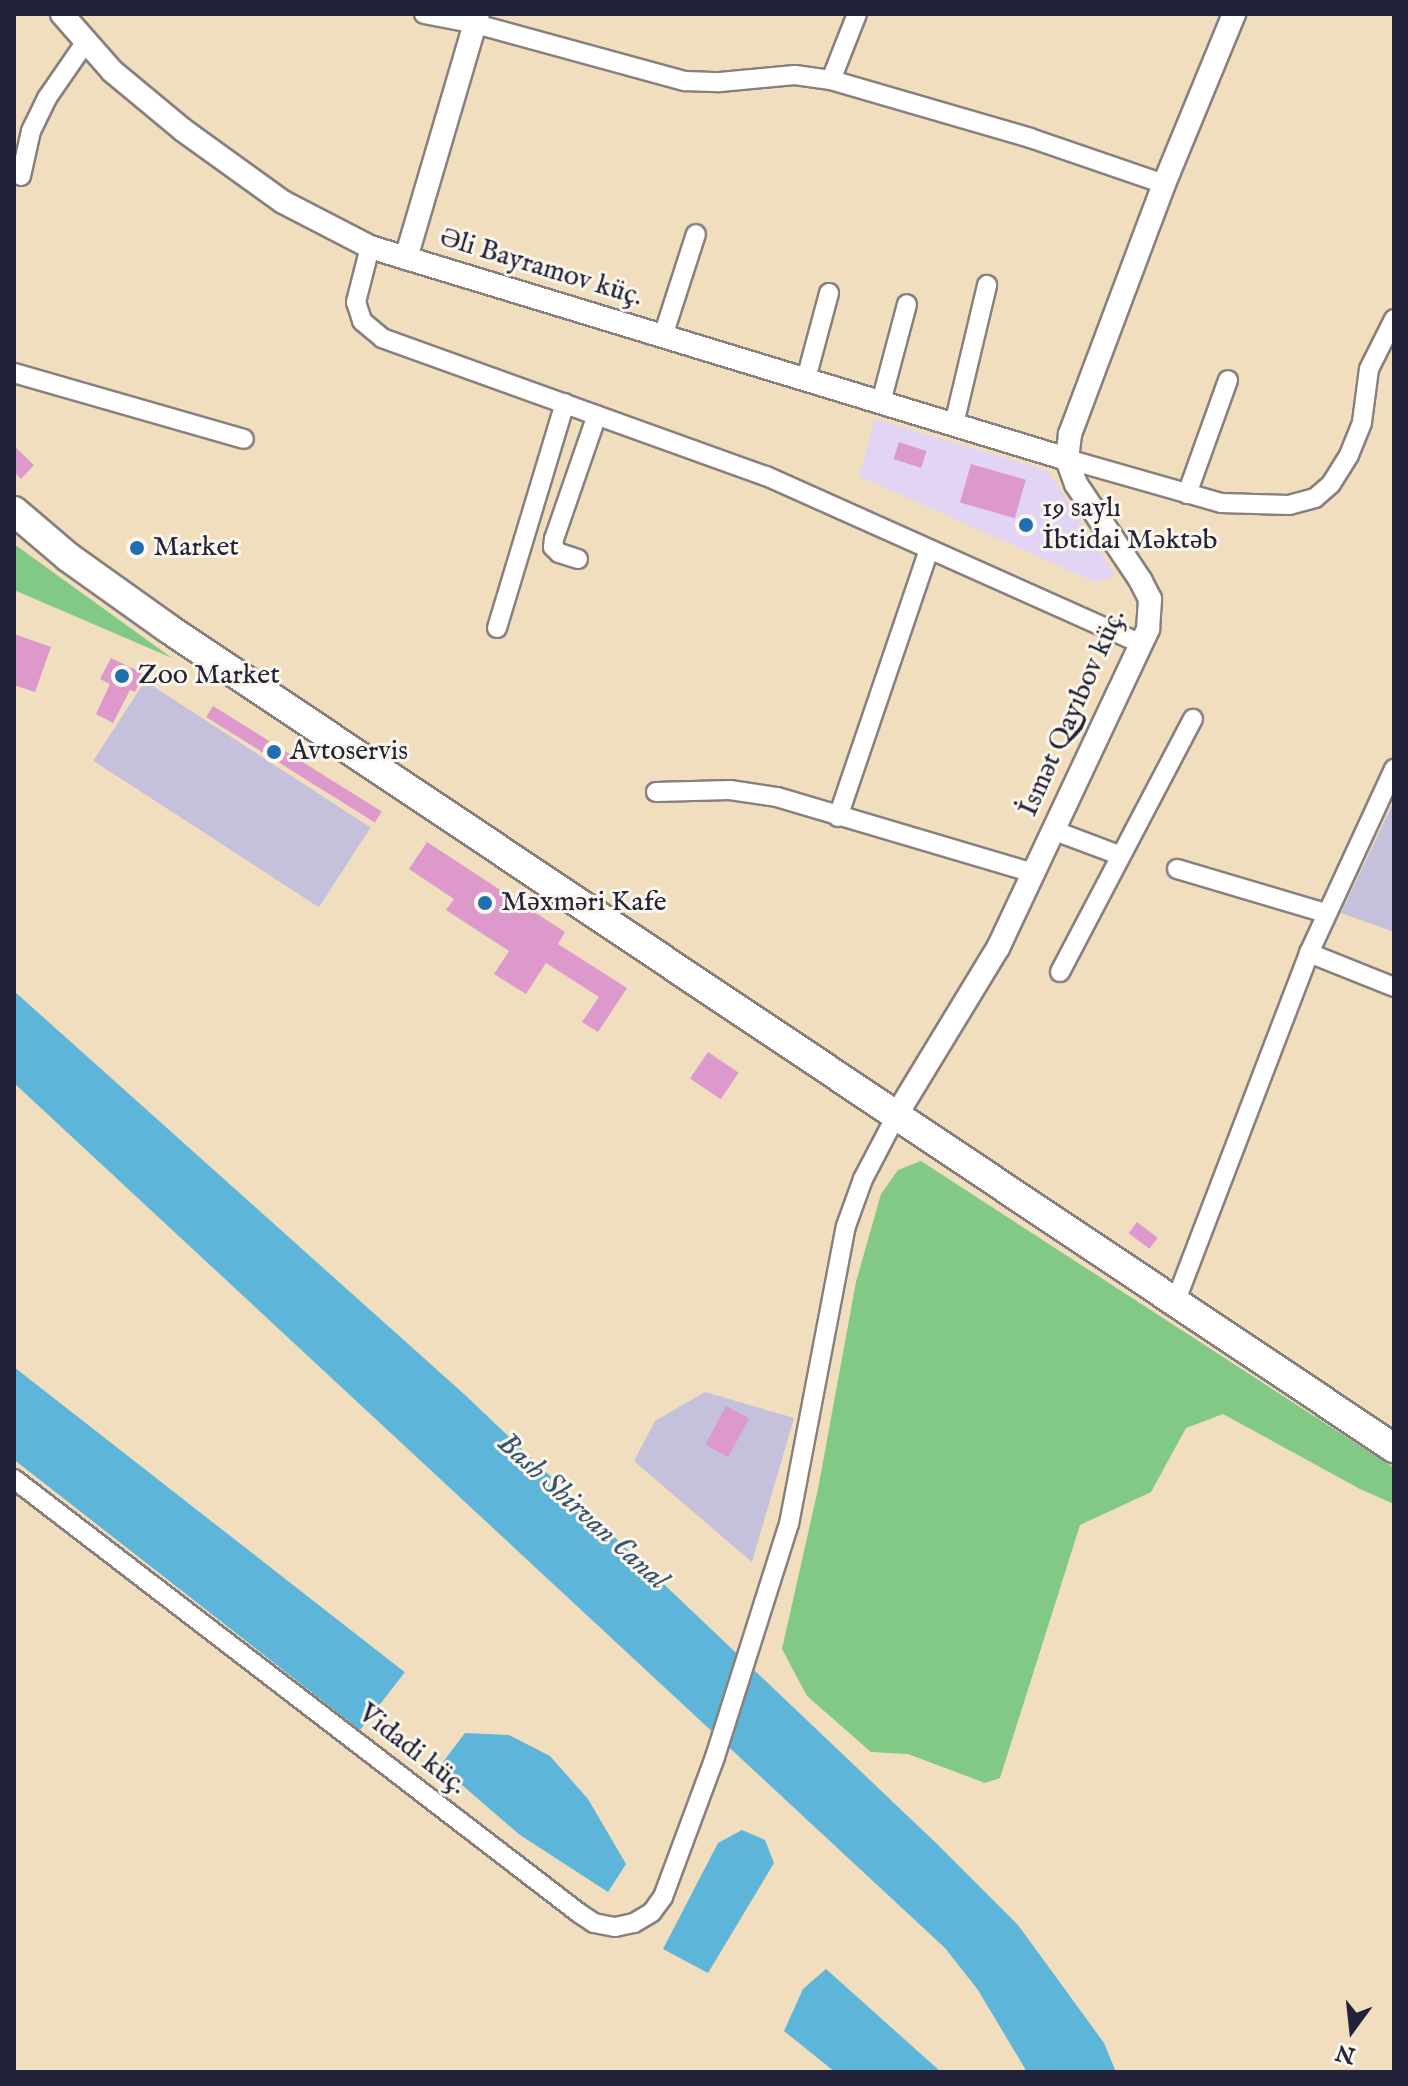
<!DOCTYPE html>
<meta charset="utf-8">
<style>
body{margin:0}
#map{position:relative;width:1408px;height:2086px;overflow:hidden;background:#f0debf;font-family:"IM FELL English",serif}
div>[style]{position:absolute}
.built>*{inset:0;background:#e1d4f4}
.industrial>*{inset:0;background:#c5c0db;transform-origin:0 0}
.green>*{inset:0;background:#81c985}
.water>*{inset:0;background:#5eb5da;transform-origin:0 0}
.building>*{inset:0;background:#dd99cb;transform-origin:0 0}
.roads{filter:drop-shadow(2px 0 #89807d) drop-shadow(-2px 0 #89807d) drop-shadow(0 2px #89807d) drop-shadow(0 -2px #89807d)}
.minor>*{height:18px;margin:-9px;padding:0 9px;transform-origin:9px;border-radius:9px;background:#fff}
.tertiary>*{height:22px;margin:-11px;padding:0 11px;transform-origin:11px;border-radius:11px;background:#fff}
.primary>*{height:28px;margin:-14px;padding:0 14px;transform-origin:14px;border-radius:14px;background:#fff}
.dots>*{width:22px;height:22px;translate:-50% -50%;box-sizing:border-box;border:4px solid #fbf7ec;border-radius:50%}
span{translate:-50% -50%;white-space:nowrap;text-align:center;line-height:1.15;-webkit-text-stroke:6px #fbf7ec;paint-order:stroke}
.street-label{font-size:28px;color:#22223b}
.poi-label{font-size:28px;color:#22223b}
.left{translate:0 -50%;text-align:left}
.water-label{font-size:30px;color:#375573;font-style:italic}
.frame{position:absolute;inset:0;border:16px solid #22223b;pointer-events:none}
.north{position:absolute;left:1312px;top:1990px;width:80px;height:80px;-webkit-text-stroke:6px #fbf7ec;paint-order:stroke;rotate:195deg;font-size:22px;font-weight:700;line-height:32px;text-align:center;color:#22223b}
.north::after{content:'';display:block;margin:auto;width:28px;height:36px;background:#22223b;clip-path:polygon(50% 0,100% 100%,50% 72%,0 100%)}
</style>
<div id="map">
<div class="built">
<div style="clip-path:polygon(875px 419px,1048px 471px,1115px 575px,1095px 582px,859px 476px)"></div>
</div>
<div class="industrial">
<div style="left:145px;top:681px;width:269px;height:95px;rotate:33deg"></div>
<div style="clip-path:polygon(1394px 801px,1394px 932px,1341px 913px)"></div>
<div style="clip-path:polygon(705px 1392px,794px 1418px,752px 1562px,634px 1461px,655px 1421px)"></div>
</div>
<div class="green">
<div style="clip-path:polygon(14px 544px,172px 658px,14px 590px)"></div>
<div style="clip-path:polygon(921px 1161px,1394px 1468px,1394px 1504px,1360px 1489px,1223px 1414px,1186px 1428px,1151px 1492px,1080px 1525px,1000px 1778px,985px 1783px,908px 1754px,871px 1752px,807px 1696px,782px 1649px,818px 1489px,856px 1282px,881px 1194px,898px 1170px)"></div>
</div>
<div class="water">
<div style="clip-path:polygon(14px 991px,464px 1394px,936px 1843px,1018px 1925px,1104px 2043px,1116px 2072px,1027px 2072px,978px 1990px,945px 1948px,14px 1083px)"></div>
<div style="left:14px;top:1367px;width:496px;height:73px;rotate:38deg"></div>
<div style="clip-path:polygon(465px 1733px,509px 1735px,550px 1756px,588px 1799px,626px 1864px,608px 1892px,520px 1835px,440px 1766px)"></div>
<div style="clip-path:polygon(742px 1830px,765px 1840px,774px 1863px,708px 1973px,663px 1949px,718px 1843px)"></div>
<div style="clip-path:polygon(826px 1969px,941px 2072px,835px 2072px,784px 2031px,803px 1989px)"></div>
</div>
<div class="building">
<div style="left:899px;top:442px;width:29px;height:18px;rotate:18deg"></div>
<div style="clip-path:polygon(14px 446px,34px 465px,21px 479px,14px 472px)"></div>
<div style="left:971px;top:464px;width:57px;height:40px;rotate:16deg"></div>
<div style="clip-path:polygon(14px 634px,51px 647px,35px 692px,14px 685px)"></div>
<div style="clip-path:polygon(111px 658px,144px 674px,135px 692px,130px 690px,113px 723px,96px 714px,110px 684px,100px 679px)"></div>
<div style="left:213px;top:706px;width:199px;height:13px;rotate:32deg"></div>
<div style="clip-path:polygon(427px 842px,565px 932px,558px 944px,627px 988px,598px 1032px,582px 1022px,599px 997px,546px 963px,526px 994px,494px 974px,509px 951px,446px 910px,454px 899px,409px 869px)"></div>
<div style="left:708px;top:1052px;width:37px;height:32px;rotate:34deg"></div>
<div style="left:1137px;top:1222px;width:26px;height:14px;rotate:37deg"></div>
<div style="left:726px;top:1406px;width:26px;height:44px;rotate:28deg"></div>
</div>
<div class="roads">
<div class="minor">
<div style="left:424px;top:14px;width:53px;rotate:10.9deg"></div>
<div style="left:476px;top:24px;width:217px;rotate:15.3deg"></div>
<div style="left:685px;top:81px;width:35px;rotate:2deg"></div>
<div style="left:720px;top:82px;width:75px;rotate:-5.3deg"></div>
<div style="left:795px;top:75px;width:36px;rotate:8deg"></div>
<div style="left:831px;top:80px;width:207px;rotate:16.2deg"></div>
<div style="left:1030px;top:138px;width:142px;rotate:18.9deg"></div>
<div style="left:831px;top:80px;width:71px;rotate:-68.5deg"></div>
<div style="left:21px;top:176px;width:46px;rotate:-77.5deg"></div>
<div style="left:31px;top:131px;width:37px;rotate:-64deg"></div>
<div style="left:47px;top:98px;width:67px;rotate:-55.4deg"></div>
<div style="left:370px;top:247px;width:57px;rotate:104.3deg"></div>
<div style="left:356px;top:302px;width:20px;rotate:72deg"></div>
<div style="left:362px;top:321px;width:26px;rotate:40deg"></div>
<div style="left:382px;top:338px;width:408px;rotate:19.8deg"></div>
<div style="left:766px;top:476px;width:412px;rotate:24.1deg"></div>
<div style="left:663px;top:336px;width:107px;rotate:-72.1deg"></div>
<div style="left:14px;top:373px;width:239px;rotate:16deg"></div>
<div style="left:806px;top:379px;width:89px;rotate:-75deg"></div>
<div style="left:881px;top:402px;width:101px;rotate:-75.1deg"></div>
<div style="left:954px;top:424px;width:143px;rotate:-76.6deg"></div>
<div style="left:1067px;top:459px;width:160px;rotate:15.9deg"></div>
<div style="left:1221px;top:503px;width:68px;rotate:1.7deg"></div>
<div style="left:1289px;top:505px;width:27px;rotate:-15deg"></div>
<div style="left:1315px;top:498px;width:21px;rotate:-41deg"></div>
<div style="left:1331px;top:484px;width:34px;rotate:-58deg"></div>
<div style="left:1349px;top:455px;width:35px;rotate:-68deg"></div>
<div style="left:1362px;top:422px;width:53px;rotate:-82.5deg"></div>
<div style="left:1369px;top:369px;width:56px;rotate:-63.4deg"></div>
<div style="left:1187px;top:494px;width:121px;rotate:-70.2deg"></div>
<div style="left:578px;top:559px;width:20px;rotate:-162deg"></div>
<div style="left:559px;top:553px;width:8px;rotate:-135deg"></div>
<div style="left:553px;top:547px;width:8px;rotate:-83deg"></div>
<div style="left:554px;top:539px;width:131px;rotate:-70.9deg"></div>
<div style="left:497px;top:628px;width:235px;rotate:-73.2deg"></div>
<div style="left:656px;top:792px;width:74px;rotate:-1.5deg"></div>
<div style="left:730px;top:790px;width:48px;rotate:8.5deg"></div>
<div style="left:777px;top:797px;width:267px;rotate:16.5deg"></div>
<div style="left:838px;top:817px;width:282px;rotate:-71.2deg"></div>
<div style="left:1055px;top:831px;width:68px;rotate:20.6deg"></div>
<div style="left:1177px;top:869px;width:155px;rotate:16.5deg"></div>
<div style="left:1309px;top:953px;width:92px;rotate:21.8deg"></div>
<div style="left:1060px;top:972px;width:286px;rotate:-62.3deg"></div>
<div style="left:1176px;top:1300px;width:372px;rotate:-69deg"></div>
<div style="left:1309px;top:953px;width:203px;rotate:-65.2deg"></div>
<div style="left:14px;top:1479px;width:712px;rotate:37.53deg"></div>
<div style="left:579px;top:1913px;width:18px;rotate:34deg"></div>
<div style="left:594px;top:1923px;width:21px;rotate:11deg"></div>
<div style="left:615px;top:1927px;width:19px;rotate:-12deg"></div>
<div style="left:634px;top:1923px;width:21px;rotate:-31deg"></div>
<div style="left:652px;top:1912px;width:19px;rotate:-54deg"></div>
<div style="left:663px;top:1897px;width:149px;rotate:-69.6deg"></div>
<div style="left:715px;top:1757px;width:244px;rotate:-72.4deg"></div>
<div style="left:789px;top:1524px;width:303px;rotate:-79.2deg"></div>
<div style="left:846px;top:1226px;width:50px;rotate:-70.1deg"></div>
<div style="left:863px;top:1179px;width:73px;rotate:-62.4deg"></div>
</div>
<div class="tertiary">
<div style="left:62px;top:14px;width:76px;rotate:48.7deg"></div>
<div style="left:112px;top:71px;width:92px;rotate:39.7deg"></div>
<div style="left:183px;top:130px;width:123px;rotate:35.8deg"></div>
<div style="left:283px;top:202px;width:98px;rotate:27.3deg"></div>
<div style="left:370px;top:247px;width:729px;rotate:16.92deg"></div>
<div style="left:406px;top:258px;width:254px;rotate:-73.6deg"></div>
<div style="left:897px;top:1114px;width:194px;rotate:-58.7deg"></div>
<div style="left:998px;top:948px;width:353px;rotate:-64.8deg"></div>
<div style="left:1148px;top:629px;width:30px;rotate:-86deg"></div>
<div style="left:1150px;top:599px;width:20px;rotate:-117deg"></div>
<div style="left:1141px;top:581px;width:117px;rotate:-123.8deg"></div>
<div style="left:1076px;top:484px;width:27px;rotate:-110deg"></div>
<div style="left:1067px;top:459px;width:25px;rotate:-83deg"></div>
<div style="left:1070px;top:434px;width:267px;rotate:-69.4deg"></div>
<div style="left:1164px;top:184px;width:184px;rotate:-67.6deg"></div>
</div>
<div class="primary">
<div style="left:14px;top:511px;width:71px;rotate:40.4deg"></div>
<div style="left:68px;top:557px;width:124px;rotate:35.5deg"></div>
<div style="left:169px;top:629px;width:1474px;rotate:33.77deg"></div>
</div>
</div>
<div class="dots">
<div style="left:1026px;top:525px;background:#1f6fb2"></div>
<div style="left:137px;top:548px;background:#1f6fb2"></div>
<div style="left:122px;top:676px;background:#1f6fb2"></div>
<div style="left:274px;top:752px;background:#1f6fb2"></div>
<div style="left:485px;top:903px;background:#1f6fb2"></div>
</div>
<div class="street-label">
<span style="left:541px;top:268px;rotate:17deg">Əli Bayramov küç.</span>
<span style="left:1073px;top:713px;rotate:-66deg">İsmət Qayıbov küç.</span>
<span style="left:412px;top:1750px;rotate:38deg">Vidadi küç.</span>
</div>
<div class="poi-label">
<span class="left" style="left:1042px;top:525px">19 saylı<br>İbtidai Məktəb</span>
<span class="left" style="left:153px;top:548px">Market</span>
<span class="left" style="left:138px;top:676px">Zoo Market</span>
<span class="left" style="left:290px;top:752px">Avtoservis</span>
<span class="left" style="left:501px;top:903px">Məxməri Kafe</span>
</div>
<div class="water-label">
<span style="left:582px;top:1512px;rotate:42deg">Bash Shirvan Canal</span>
</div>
<div class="frame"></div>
<div class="north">N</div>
</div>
